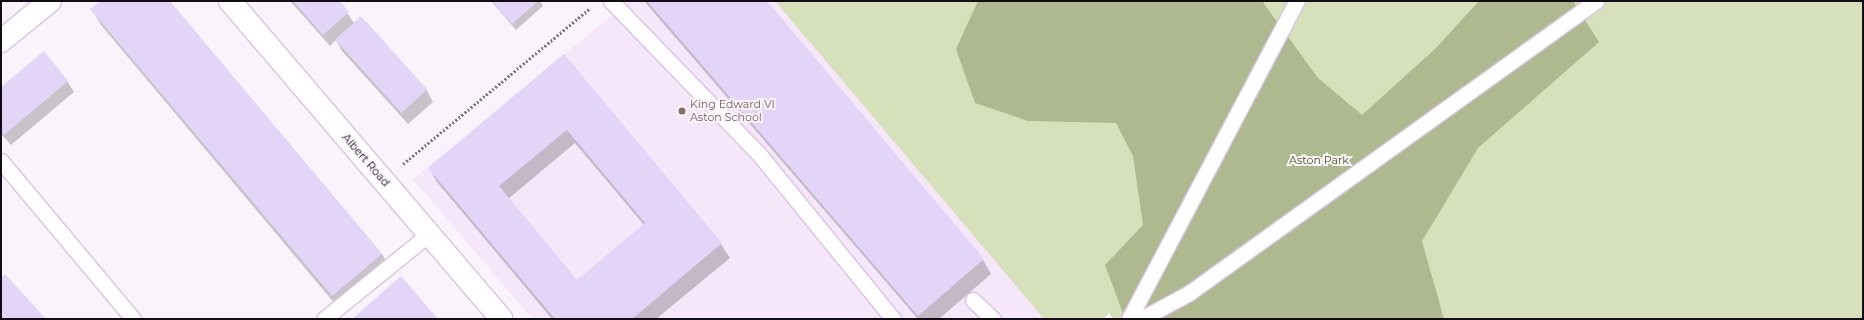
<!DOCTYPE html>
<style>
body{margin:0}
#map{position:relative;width:1864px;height:320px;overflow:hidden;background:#f9f4fb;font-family:Montserrat,sans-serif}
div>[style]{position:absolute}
.education>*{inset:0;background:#f6e6f9}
.green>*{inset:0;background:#d6e0ba}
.forest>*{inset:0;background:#aeb990}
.shadow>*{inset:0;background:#0003}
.building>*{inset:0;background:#e2d5f8;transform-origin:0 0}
.path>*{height:2.5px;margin-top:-1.25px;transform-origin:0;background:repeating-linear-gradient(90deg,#7d7780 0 2px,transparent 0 4px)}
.roads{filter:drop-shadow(1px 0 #dbc3e3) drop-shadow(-1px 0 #dbc3e3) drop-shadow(0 1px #dbc3e3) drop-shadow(0 -1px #dbc3e3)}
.lane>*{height:15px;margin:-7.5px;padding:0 7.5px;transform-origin:7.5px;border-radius:7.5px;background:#fff}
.street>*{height:22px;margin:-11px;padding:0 11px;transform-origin:11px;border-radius:11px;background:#fff}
.dots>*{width:11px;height:11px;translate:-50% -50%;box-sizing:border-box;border:2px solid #f9f4fb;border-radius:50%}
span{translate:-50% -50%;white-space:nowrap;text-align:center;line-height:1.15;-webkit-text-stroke:4px #f9f4fb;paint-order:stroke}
.education-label{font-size:11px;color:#785e54}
.left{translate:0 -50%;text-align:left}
.street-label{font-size:11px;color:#130c16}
.park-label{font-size:11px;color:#4b5717}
.frame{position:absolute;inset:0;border:2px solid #130c16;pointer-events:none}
</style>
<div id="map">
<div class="education">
<div style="clip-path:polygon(629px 1px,775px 1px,1044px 319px,532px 319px,413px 179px)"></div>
</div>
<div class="green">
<div style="clip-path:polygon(775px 1px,1863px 1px,1863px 319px,1113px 319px,1109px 313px,1103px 319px,1044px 319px)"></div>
</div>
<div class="forest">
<div style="clip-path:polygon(978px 1px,1262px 1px,1318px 78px,1362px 115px,1435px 49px,1479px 1px,1573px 1px,1599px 42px,1478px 148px,1422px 241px,1444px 319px,1125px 319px,1105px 265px,1143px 225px,1133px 156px,1116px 123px,1028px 121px,975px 103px,956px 49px)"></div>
</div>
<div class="shadow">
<div style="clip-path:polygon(101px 1px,169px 1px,382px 254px,391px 270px,341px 311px,101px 25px,92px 9px)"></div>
<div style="clip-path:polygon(290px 1px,339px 1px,354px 23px,361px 17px,427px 91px,433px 102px,408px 124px,342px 51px,336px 40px,330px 46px)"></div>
<div style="clip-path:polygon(491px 1px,540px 1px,543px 6px,516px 30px)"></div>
<div style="clip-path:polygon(644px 1px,766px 1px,983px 260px,991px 274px,939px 319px,918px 319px)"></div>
<div style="clip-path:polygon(evenodd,563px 55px,721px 244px,730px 258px,656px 319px,552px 319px,437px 182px,429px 168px,563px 55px,575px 143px,644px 225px,577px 282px,508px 199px,575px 143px)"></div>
<div style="clip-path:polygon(67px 81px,74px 92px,11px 145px,1px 134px,1px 89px)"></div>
</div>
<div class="building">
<div style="clip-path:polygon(100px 1px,170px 1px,382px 254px,332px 296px,90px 9px)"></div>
<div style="clip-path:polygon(293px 1px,340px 1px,349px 12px,323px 35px)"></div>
<div style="clip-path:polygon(492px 1px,538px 1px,512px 24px)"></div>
<div style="clip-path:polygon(647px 1px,767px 1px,984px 259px,918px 316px)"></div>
<div style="left:361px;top:16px;width:99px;height:35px;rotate:48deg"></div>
<div style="clip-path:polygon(44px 51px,68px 81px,4px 135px,1px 131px,1px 87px)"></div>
<div style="clip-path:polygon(evenodd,564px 54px,722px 243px,632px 319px,555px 319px,428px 168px,564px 54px,567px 130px,645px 223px,577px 280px,499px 186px,567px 130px)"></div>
<div style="clip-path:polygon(5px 274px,46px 319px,1px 319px,1px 278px)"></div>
<div style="clip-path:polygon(401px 276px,438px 319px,352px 319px)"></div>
</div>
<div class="path">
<div style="left:403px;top:164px;width:244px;rotate:-39.8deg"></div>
</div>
<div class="roads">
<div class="lane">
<div style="left:611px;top:1px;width:213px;rotate:46deg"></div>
<div style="left:759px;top:154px;width:213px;rotate:50.9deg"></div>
<div style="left:1px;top:161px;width:206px;rotate:50.1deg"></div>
<div style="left:973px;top:300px;width:28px;rotate:44deg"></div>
<div style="left:324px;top:319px;width:135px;rotate:-39deg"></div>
<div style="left:1129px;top:319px;width:360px;rotate:-62.2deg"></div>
<div style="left:1141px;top:319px;width:55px;rotate:-28.4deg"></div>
<div style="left:1189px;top:293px;width:501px;rotate:-35.66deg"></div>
</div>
<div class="street">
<div style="left:230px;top:1px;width:418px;rotate:49.5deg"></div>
<div style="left:1px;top:41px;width:63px;rotate:-39.2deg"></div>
</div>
</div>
<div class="dots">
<div style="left:682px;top:111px;background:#8d6e63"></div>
</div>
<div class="education-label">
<span class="left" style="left:690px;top:111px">King Edward VI<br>Aston School</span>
</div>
<div class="street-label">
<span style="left:366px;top:160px;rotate:49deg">Albert Road</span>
</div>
<div class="park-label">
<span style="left:1319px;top:160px">Aston Park</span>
</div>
<div class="frame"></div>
</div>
